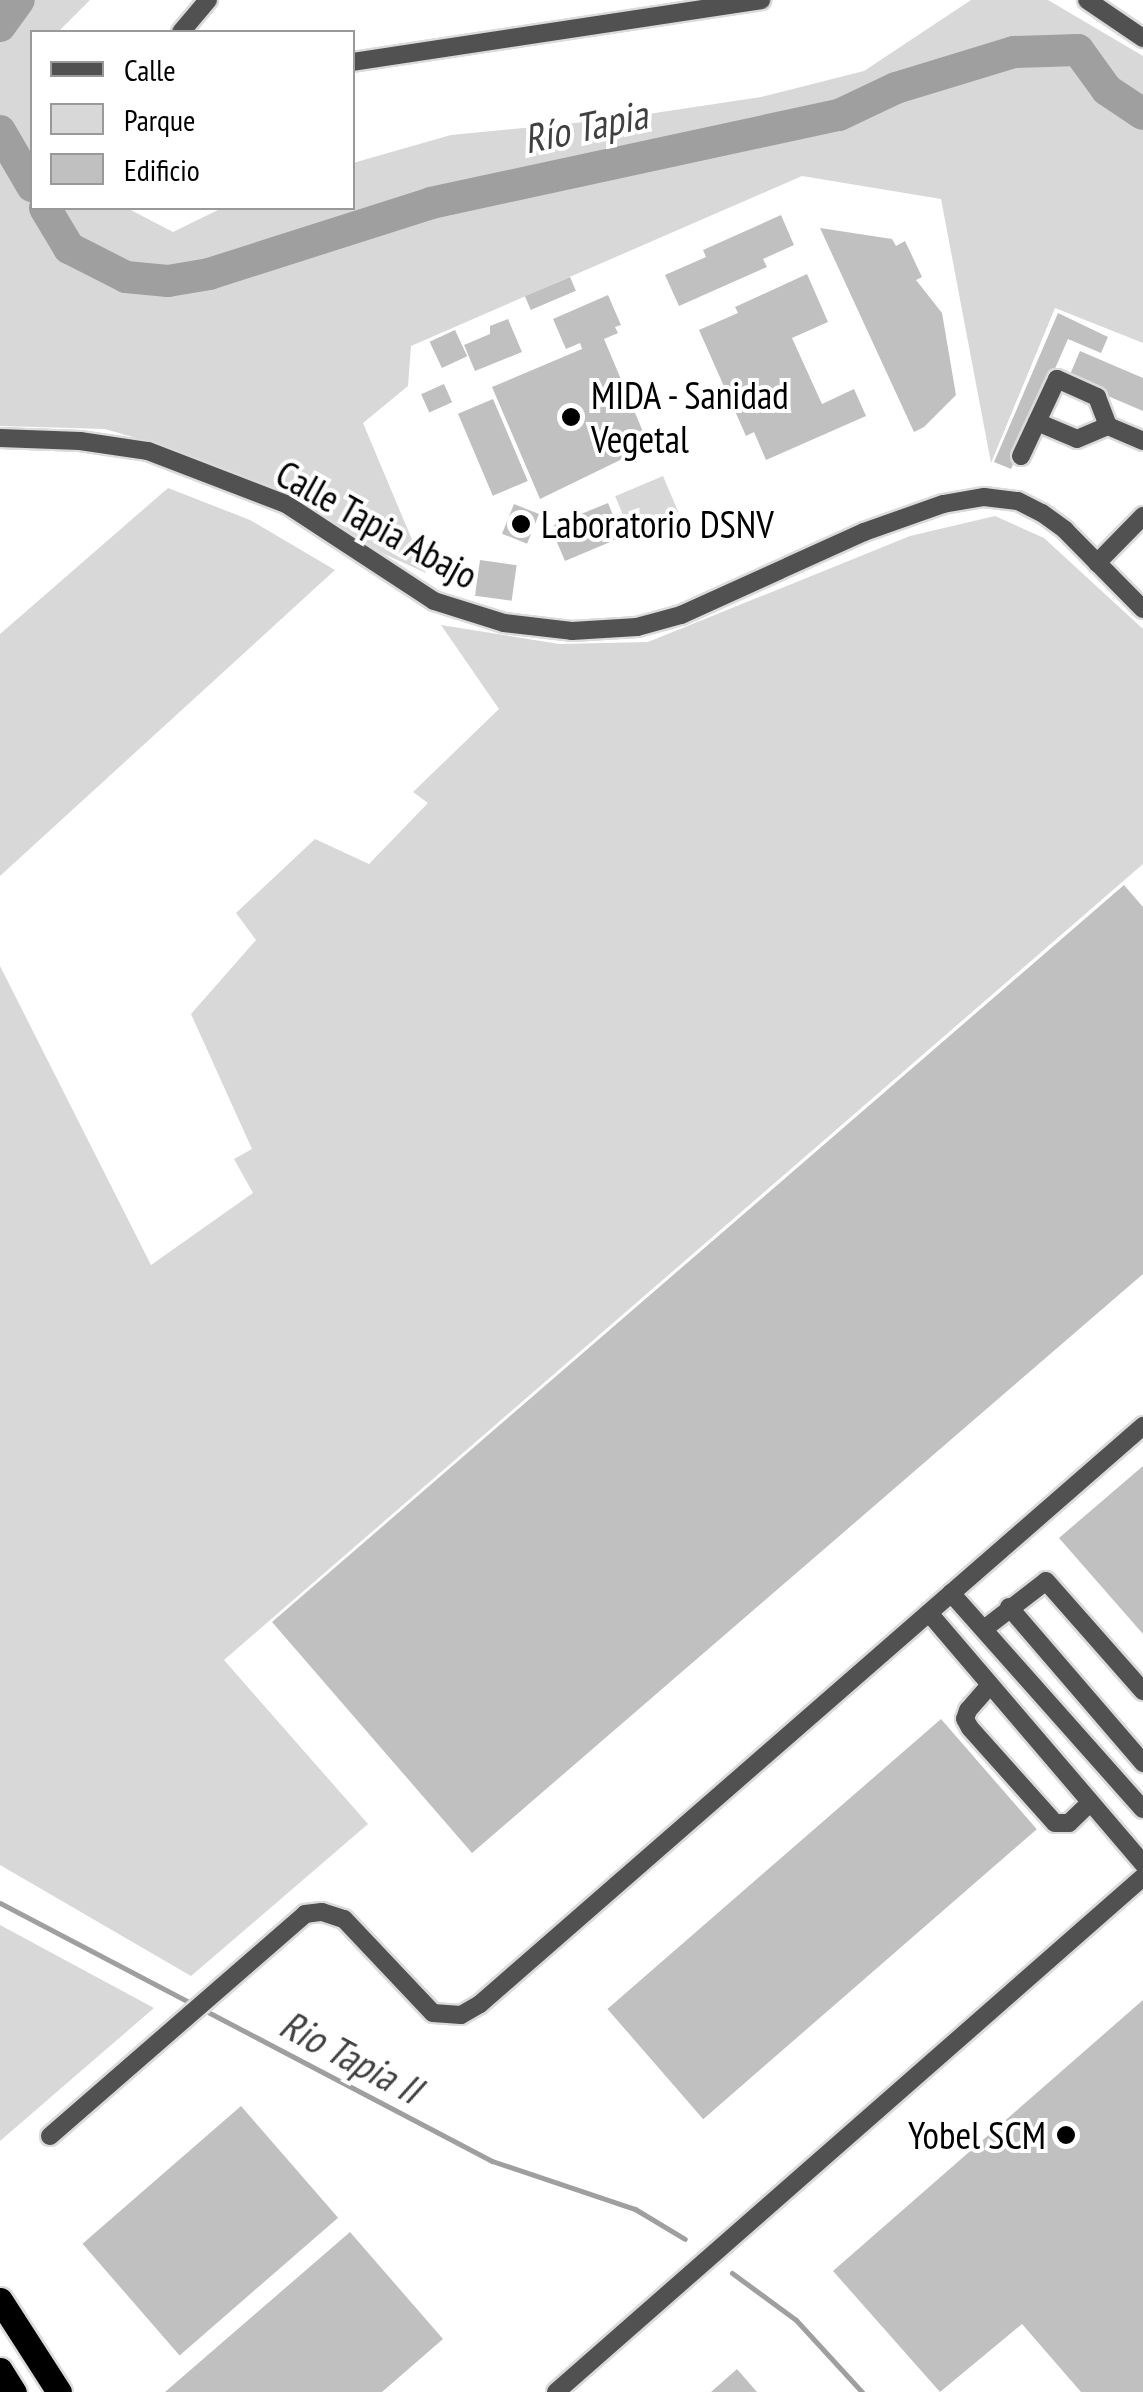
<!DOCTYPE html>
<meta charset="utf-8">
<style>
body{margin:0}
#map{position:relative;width:1143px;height:2392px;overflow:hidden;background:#fff;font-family:"PT Sans Narrow",sans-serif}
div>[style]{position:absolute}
.green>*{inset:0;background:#d8d8d8;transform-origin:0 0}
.stream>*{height:5px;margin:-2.5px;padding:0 2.5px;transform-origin:2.5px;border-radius:2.5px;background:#9f9f9f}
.river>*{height:32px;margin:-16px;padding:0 16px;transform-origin:16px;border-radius:16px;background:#9f9f9f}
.building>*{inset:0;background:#c0c0c0;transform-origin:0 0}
.roads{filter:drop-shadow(2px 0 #dbdbdb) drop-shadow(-2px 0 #dbdbdb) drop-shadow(0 2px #dbdbdb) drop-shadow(0 -2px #dbdbdb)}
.minor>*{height:18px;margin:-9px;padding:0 9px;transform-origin:9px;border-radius:9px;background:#515151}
.highway>*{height:25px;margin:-12.5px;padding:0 12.5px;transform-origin:12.5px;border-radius:12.5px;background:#000}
.dots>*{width:28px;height:28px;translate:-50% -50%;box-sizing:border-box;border:5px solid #fff;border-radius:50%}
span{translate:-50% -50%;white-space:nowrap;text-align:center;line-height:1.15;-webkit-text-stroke:8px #fff;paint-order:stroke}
.poi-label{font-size:38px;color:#000}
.left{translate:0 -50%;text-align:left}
.right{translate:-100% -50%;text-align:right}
.street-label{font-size:38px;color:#000}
.water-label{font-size:40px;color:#404040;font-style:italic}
.legend{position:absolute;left:30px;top:30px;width:325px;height:180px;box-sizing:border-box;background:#fff;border:2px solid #999;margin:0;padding:12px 18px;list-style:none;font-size:30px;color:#000}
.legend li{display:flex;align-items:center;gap:20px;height:50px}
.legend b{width:50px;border:2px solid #999}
</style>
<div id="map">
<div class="green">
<div style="clip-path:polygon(0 0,90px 0,58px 32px,32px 32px,32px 208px,127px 208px,173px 232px,222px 208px,352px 208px,353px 163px,451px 135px,615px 119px,761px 97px,864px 71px,971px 0,1048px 0,1143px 56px,1143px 343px,1055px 308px,991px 463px,941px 199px,802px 176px,411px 346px,408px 386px,363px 423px,426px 573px,384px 554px,290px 494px,177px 450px,105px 429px,0 426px)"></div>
<div style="left:663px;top:476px;width:39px;height:52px;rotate:67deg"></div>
<div style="clip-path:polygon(168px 488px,250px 520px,335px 570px,0 876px,0 634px)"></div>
<div style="clip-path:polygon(995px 516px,1044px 538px,1143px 629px,1143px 864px,224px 1660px,368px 1824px,191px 1976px,0 1865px,0 966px,151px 1265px,253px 1193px,234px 1159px,252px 1149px,191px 1014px,256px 940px,236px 913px,315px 839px,369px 864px,428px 803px,413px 792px,499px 709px,441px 625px,559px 644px,648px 642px,910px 536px)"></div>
<div style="clip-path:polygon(0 1925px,154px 2008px,0 2141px)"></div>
</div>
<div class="stream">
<div style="left:0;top:1903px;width:556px;rotate:27.67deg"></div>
<div style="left:492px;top:2161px;width:151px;rotate:18.6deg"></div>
<div style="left:635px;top:2209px;width:58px;rotate:31deg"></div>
<div style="left:732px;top:2273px;width:79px;rotate:36.3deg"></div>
<div style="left:796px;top:2320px;width:98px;rotate:47.5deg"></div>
</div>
<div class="river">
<div style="left:0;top:26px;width:32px;rotate:-54deg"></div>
<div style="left:0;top:131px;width:64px;rotate:59.8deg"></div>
<div style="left:45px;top:208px;width:47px;rotate:59deg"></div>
<div style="left:69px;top:248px;width:64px;rotate:27deg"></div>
<div style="left:126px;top:277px;width:42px;rotate:5.4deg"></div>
<div style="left:168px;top:281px;width:42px;rotate:-9.7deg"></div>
<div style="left:209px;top:274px;width:233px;rotate:-17.7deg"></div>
<div style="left:431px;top:203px;width:417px;rotate:-12.2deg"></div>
<div style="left:839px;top:115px;width:63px;rotate:-25.3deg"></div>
<div style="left:896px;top:88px;width:123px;rotate:-17deg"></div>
<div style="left:1014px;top:52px;width:64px;rotate:-1.8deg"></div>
<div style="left:1078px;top:50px;width:49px;rotate:54.1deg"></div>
<div style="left:1107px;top:90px;width:43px;rotate:33.7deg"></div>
</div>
<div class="building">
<div style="clip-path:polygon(781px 215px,794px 245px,763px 259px,767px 267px,679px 306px,665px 275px,706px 257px,703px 250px)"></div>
<div style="clip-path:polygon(820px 228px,892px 239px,896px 246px,905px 241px,922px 277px,916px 280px,942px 313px,956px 395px,924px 427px,914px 432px)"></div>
<div style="clip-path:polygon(807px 274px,828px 322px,792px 338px,822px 404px,854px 389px,866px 416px,766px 460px,754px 432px,746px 436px,699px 330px,738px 313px,735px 307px)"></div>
<div style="left:570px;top:277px;width:15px;height:49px;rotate:67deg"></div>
<div style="clip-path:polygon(608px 295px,621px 325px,615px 327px,618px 333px,604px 339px,649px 446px,540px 499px,492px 387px,582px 349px,580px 343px,566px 349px,553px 319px)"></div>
<div style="clip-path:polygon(1058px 313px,1108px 337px,1101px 353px,1068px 339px,1011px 469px,994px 462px)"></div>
<div style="clip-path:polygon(508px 319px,522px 352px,475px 371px,464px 345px,490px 334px,490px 326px)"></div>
<div style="left:455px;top:330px;width:29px;height:28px;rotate:65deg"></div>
<div style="clip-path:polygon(1080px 351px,1143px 378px,1143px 411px,1068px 379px)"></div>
<div style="left:444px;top:384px;width:20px;height:25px;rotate:66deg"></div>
<div style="left:493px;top:399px;width:89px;height:38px;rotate:67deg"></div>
<div style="clip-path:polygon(608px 503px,622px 537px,565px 561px,553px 533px,557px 532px,554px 525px)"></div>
<div style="left:514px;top:504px;width:27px;height:32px;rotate:22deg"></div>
<div style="left:480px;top:560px;width:37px;height:36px;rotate:8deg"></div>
<div style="clip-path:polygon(1124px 885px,1143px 907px,1143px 1274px,472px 1853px,272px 1622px)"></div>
<div style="clip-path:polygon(1143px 1466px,1143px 1634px,1059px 1538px)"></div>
<div style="left:941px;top:1719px;width:146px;height:442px;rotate:49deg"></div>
<div style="clip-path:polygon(1143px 2000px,1143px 2392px,1081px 2392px,1022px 2324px,940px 2392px,833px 2271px)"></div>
<div style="left:241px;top:2106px;width:148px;height:210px;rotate:49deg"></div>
<div style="clip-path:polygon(350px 2232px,443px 2339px,382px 2392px,165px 2392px)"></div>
<div style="clip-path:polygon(737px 2369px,757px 2392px,711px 2392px)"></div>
</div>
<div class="roads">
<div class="minor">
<div style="left:1087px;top:0;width:68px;rotate:34.2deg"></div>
<div style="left:181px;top:32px;width:42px;rotate:-49.8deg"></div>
<div style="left:352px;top:62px;width:414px;rotate:-8.6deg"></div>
<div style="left:1037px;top:422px;width:43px;rotate:23deg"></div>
<div style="left:1077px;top:439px;width:34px;rotate:-23deg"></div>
<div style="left:1108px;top:426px;width:38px;rotate:23deg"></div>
<div style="left:0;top:438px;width:80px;rotate:2.1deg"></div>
<div style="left:80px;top:441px;width:69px;rotate:8.4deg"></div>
<div style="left:148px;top:451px;width:148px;rotate:21deg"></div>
<div style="left:286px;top:504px;width:177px;rotate:33.2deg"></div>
<div style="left:434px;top:601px;width:73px;rotate:17.4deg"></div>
<div style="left:504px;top:623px;width:68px;rotate:6.7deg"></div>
<div style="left:572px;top:631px;width:65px;rotate:-3.5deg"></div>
<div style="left:637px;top:627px;width:46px;rotate:-15.3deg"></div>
<div style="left:681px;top:615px;width:201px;rotate:-24.4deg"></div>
<div style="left:864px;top:532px;width:84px;rotate:-19.5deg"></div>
<div style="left:943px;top:504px;width:42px;rotate:-9.7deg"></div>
<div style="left:984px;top:497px;width:34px;rotate:7deg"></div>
<div style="left:1018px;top:501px;width:27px;rotate:27deg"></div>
<div style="left:1042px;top:513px;width:29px;rotate:36deg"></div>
<div style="left:1065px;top:530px;width:111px;rotate:45.4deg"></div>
<div style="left:1021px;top:456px;width:85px;rotate:-64.9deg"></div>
<div style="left:1057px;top:379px;width:44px;rotate:24.2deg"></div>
<div style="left:1097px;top:397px;width:31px;rotate:69deg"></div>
<div style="left:1097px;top:563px;width:66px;rotate:-45.6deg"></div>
<div style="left:951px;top:1593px;width:289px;rotate:48.4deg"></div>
<div style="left:1009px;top:1607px;width:206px;rotate:49.3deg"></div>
<div style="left:929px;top:1613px;width:330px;rotate:49.5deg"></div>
<div style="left:984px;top:1629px;width:78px;rotate:-37.7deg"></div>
<div style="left:1046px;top:1581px;width:147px;rotate:48.6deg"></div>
<div style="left:990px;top:1685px;width:33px;rotate:131deg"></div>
<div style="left:968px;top:1710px;width:9px;rotate:108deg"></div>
<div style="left:965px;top:1719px;width:10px;rotate:61deg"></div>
<div style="left:970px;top:1728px;width:127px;rotate:48.2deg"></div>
<div style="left:1055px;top:1823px;width:14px"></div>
<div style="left:1069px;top:1823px;width:29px;rotate:-44deg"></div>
<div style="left:50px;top:2136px;width:338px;rotate:-41deg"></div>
<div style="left:305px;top:1914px;width:17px;rotate:-7deg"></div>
<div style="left:322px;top:1912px;width:23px;rotate:18deg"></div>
<div style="left:344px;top:1919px;width:129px;rotate:46.6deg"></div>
<div style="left:433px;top:2013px;width:28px;rotate:4deg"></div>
<div style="left:461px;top:2015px;width:22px;rotate:-30deg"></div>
<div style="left:480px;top:2004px;width:880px;rotate:-41.08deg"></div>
<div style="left:556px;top:2392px;width:781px;rotate:-41.26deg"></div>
</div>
<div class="highway">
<div style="left:0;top:2300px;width:109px;rotate:57.3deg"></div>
<div style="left:0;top:2370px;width:26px;rotate:58deg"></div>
</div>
</div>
<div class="dots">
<div style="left:571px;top:417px;background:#000"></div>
<div style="left:521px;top:524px;background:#000"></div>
<div style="left:1066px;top:2135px;background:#000"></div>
</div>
<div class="poi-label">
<span class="left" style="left:591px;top:417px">MIDA - Sanidad<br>Vegetal</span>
<span class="left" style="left:541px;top:524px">Laboratorio DSNV</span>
<span class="right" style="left:1046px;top:2135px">Yobel SCM</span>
</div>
<div class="street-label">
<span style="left:377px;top:524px;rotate:29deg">Calle Tapia Abajo</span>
</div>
<div class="water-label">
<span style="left:585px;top:126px;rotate:-12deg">Río Tapia</span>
<span style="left:351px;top:2056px;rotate:28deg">Rio Tapia II</span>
</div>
<ul class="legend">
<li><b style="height:12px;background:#515151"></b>Calle</li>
<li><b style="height:28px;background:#d8d8d8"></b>Parque</li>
<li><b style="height:28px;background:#c0c0c0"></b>Edificio</li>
</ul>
</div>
